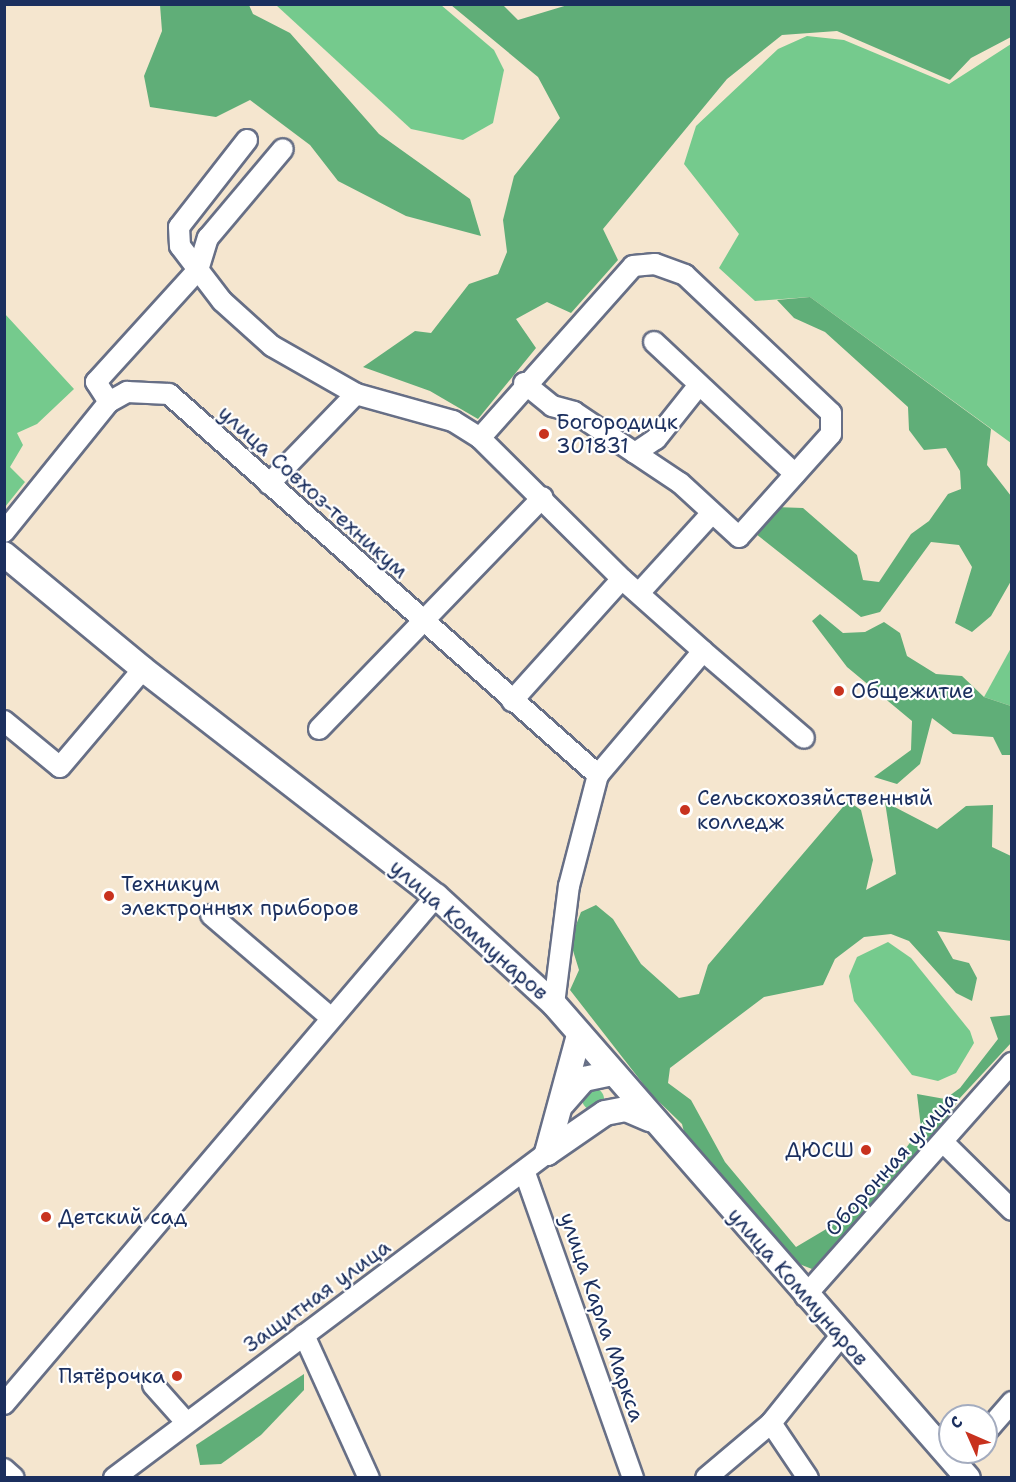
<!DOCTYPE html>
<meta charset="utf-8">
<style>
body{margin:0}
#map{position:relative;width:1016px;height:1482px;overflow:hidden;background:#f5e6cf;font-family:"Shantell Sans",sans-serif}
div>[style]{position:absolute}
.green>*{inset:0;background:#75ca8d}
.round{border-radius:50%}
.forest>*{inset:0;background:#60ae78}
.roads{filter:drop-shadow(2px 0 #676f86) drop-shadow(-2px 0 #676f86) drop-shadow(0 2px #676f86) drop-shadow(0 -2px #676f86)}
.minor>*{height:20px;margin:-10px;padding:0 10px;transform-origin:10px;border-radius:10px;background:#fff}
.major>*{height:24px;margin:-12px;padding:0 12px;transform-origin:12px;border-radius:12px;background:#fff}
.dots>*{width:16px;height:16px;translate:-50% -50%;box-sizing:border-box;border:3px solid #fff;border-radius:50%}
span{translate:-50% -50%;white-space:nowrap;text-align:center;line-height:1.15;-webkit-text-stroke:4.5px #fff;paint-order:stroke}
.poi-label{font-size:21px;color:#1b2f5e}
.left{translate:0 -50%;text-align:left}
.right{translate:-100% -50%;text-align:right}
.street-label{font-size:21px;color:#1b2f5e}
.frame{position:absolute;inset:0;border:6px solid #1b2f5e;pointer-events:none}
.north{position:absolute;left:938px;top:1404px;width:60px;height:60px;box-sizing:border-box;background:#fff;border:2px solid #a4acbf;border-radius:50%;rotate:315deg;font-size:16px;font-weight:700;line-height:24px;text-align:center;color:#1b2f5e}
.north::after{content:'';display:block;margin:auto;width:21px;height:27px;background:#c8321e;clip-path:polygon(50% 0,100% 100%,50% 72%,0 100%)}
</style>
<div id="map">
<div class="green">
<div style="clip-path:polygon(276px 5px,441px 5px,494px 50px,504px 70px,493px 123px,463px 140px,411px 129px)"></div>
<div style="clip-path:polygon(807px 36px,844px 40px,949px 84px,1011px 44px,1011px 443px,810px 297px,755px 301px,719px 268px,739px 234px,684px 164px,696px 126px,778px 49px)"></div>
<div style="clip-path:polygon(5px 314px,74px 389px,37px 424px,17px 433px,23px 445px,10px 467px,25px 482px,5px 507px)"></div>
<div style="clip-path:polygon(1011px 648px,1011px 706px,984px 697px)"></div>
<div style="clip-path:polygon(888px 942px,911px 958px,970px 1031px,974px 1043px,956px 1073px,938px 1081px,912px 1075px,854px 1001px,849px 976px,857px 957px)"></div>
<div class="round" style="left:582px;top:1088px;width:22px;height:22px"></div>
</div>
<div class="forest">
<div style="clip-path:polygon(571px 4px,1011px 5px,1011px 37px,971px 58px,950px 80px,837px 31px,782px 35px,727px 79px,603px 229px,618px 260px,571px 313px,547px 302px,516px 319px,536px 348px,478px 419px,430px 391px,363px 367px,415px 331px,431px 333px,469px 284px,498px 274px,507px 252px,503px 220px,514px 176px,560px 118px,538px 77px,451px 5px,503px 5px,518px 20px)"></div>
<div style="clip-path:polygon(160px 5px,249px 5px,253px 14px,290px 33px,379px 134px,470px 199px,481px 236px,406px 216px,338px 181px,310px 145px,250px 100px,216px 117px,150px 107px,144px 76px,162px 31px)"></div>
<div style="clip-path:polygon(810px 297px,991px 429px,987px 465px,1011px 496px,1011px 581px,991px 616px,972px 632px,955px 623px,972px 567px,959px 545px,931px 542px,880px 612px,861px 617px,756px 534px,775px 507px,803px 508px,857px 555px,863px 580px,879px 582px,911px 534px,929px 521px,948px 494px,961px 489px,960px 471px,946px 448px,924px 450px,909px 430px,908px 407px,825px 332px,794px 318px,777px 300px)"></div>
<div style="clip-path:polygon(820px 614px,843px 633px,865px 632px,884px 622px,900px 633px,907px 656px,936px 674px,962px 676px,984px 697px,1011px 706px,1011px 755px,1002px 755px,993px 737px,953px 734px,932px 718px,920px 764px,897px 784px,874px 777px,911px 750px,912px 721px,847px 667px,812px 621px)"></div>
<div style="clip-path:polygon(848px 801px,861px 810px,873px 860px,866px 890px,896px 874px,885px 802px,937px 829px,966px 806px,993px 805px,992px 847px,1011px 856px,1011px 941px,937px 931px,953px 959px,969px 963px,977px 978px,972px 1001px,956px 993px,909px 941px,891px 934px,864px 937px,835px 959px,823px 985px,764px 997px,670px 1068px,668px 1083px,691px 1100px,725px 1162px,796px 1247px,828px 1228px,903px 1152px,921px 1128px,917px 1094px,945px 1099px,960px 1088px,998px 1039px,990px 1017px,1011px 1015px,1011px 1043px,959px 1099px,936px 1138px,812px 1269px,794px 1262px,686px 1140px,682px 1124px,651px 1094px,570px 990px,579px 970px,570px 941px,581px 912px,596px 905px,613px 919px,641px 964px,679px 998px,699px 994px,708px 965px)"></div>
<div style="clip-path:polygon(304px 1374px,304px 1390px,261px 1435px,221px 1464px,200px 1465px,196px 1445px)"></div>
</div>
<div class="roads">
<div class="minor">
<div style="left:247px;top:140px;width:110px;rotate:128deg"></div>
<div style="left:179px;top:227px;width:19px;rotate:87deg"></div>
<div style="left:180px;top:246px;width:69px;rotate:52.6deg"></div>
<div style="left:222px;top:301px;width:67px;rotate:42deg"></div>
<div style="left:272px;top:346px;width:97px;rotate:29.7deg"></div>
<div style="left:654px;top:342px;width:193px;rotate:43.1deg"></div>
<div style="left:524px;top:383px;width:36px;rotate:39deg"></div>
<div style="left:552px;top:406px;width:23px;rotate:15deg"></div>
<div style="left:574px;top:412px;width:73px;rotate:33.9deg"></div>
<div style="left:635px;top:453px;width:25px;rotate:-34deg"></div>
<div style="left:656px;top:439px;width:69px;rotate:-51.5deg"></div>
<div style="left:109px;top:402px;width:24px;rotate:-123deg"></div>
<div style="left:96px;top:382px;width:151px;rotate:-47.7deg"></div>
<div style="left:198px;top:270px;width:34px;rotate:-73deg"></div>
<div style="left:208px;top:238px;width:116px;rotate:-49.9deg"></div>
<div style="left:269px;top:484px;width:125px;rotate:-46deg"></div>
<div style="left:356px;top:394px;width:101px;rotate:15.6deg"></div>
<div style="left:453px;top:421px;width:32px;rotate:32deg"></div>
<div style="left:4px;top:532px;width:167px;rotate:-51.1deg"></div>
<div style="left:109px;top:402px;width:21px;rotate:-29deg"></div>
<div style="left:127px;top:392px;width:42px;rotate:2.7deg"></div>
<div style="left:169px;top:394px;width:574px;rotate:41.61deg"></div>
<div style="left:639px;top:593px;width:108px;rotate:-47.6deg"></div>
<div style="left:703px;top:651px;width:133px;rotate:40.7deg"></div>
<div style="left:512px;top:701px;width:164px;rotate:-48deg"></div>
<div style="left:4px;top:721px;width:72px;rotate:39.4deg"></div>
<div style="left:60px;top:767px;width:128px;rotate:-49.7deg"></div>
<div style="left:319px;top:729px;width:322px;rotate:-46deg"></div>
<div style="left:211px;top:915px;width:155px;rotate:40.6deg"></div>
<div style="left:554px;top:1004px;width:119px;rotate:-82.8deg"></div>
<div style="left:569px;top:886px;width:115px;rotate:-75.4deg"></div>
<div style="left:598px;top:775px;width:162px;rotate:-49.7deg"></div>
<div style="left:703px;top:651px;width:108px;rotate:-138.4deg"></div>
<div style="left:622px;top:579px;width:200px;rotate:-135.2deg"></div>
<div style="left:480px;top:438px;width:230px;rotate:-48.3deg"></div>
<div style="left:633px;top:266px;width:22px;rotate:-5deg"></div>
<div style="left:655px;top:264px;width:32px;rotate:20deg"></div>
<div style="left:685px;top:275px;width:201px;rotate:43.4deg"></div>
<div style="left:831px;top:413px;width:21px;rotate:90deg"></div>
<div style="left:831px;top:434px;width:138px;rotate:131.8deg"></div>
<div style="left:739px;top:537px;width:80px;rotate:-137.5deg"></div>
<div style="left:680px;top:483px;width:54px;rotate:-146.3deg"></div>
<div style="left:943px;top:1142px;width:97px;rotate:44.6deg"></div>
<div style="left:525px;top:1173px;width:324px;rotate:70.5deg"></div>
<div style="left:805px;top:1296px;width:312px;rotate:-48.4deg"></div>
<div style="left:304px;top:1335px;width:157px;rotate:65.6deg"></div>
<div style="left:153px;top:1385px;width:50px;rotate:48.3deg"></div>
<div style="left:4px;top:1404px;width:667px;rotate:-49.62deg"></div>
<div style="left:771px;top:1423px;width:66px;rotate:56.1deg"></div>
<div style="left:986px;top:1432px;width:40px;rotate:-49deg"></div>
<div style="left:4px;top:1469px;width:13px;rotate:42deg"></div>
<div style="left:114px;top:1478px;width:541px;rotate:-36.89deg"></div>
<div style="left:706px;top:1478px;width:85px;rotate:-40.2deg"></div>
<div style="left:771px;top:1423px;width:110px;rotate:-51.3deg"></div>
</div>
<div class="major">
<div style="left:4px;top:554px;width:180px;rotate:39.6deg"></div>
<div style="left:143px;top:669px;width:371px;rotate:37.8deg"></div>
<div style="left:436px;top:896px;width:160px;rotate:42.5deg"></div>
<div style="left:554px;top:1004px;width:629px;rotate:48.87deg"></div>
<div style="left:563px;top:1103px;width:32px;rotate:-49deg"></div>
<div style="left:584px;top:1079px;width:29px;rotate:-12deg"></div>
<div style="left:547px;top:1153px;width:122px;rotate:-74.8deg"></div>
<div style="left:547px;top:1153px;width:70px;rotate:-34.6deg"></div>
<div style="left:605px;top:1113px;width:21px;rotate:-11deg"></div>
<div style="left:626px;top:1109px;width:26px;rotate:23deg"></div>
</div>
</div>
<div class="dots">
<div style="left:544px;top:434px;background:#c8321e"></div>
<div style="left:839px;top:691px;background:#c8321e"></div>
<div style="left:685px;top:810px;background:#c8321e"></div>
<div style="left:109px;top:896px;background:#c8321e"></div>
<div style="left:866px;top:1150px;background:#c8321e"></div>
<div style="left:46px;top:1217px;background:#c8321e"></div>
<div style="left:177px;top:1376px;background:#c8321e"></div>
</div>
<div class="poi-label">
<span class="left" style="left:556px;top:434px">Богородицк<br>301831</span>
<span class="left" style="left:851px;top:691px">Общежитие</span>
<span class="left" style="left:697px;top:810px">Сельскохозяйственный<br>колледж</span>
<span class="left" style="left:121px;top:896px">Техникум<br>электронных приборов</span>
<span class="right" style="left:854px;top:1150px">ДЮСШ</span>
<span class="left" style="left:58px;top:1217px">Детский сад</span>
<span class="right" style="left:165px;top:1376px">Пятёрочка</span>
</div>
<div class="street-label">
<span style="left:313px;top:492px;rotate:42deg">улица Совхоз-техникум</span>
<span style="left:469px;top:930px;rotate:41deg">улица Коммунаров</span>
<span style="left:891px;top:1164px;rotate:-48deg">Оборонная улица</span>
<span style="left:798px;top:1287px;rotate:49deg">улица Коммунаров</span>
<span style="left:317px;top:1296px;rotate:-36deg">Защитная улица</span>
<span style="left:602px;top:1317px;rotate:71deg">улица Карла Маркса</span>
</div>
<div class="frame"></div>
<div class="north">С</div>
</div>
